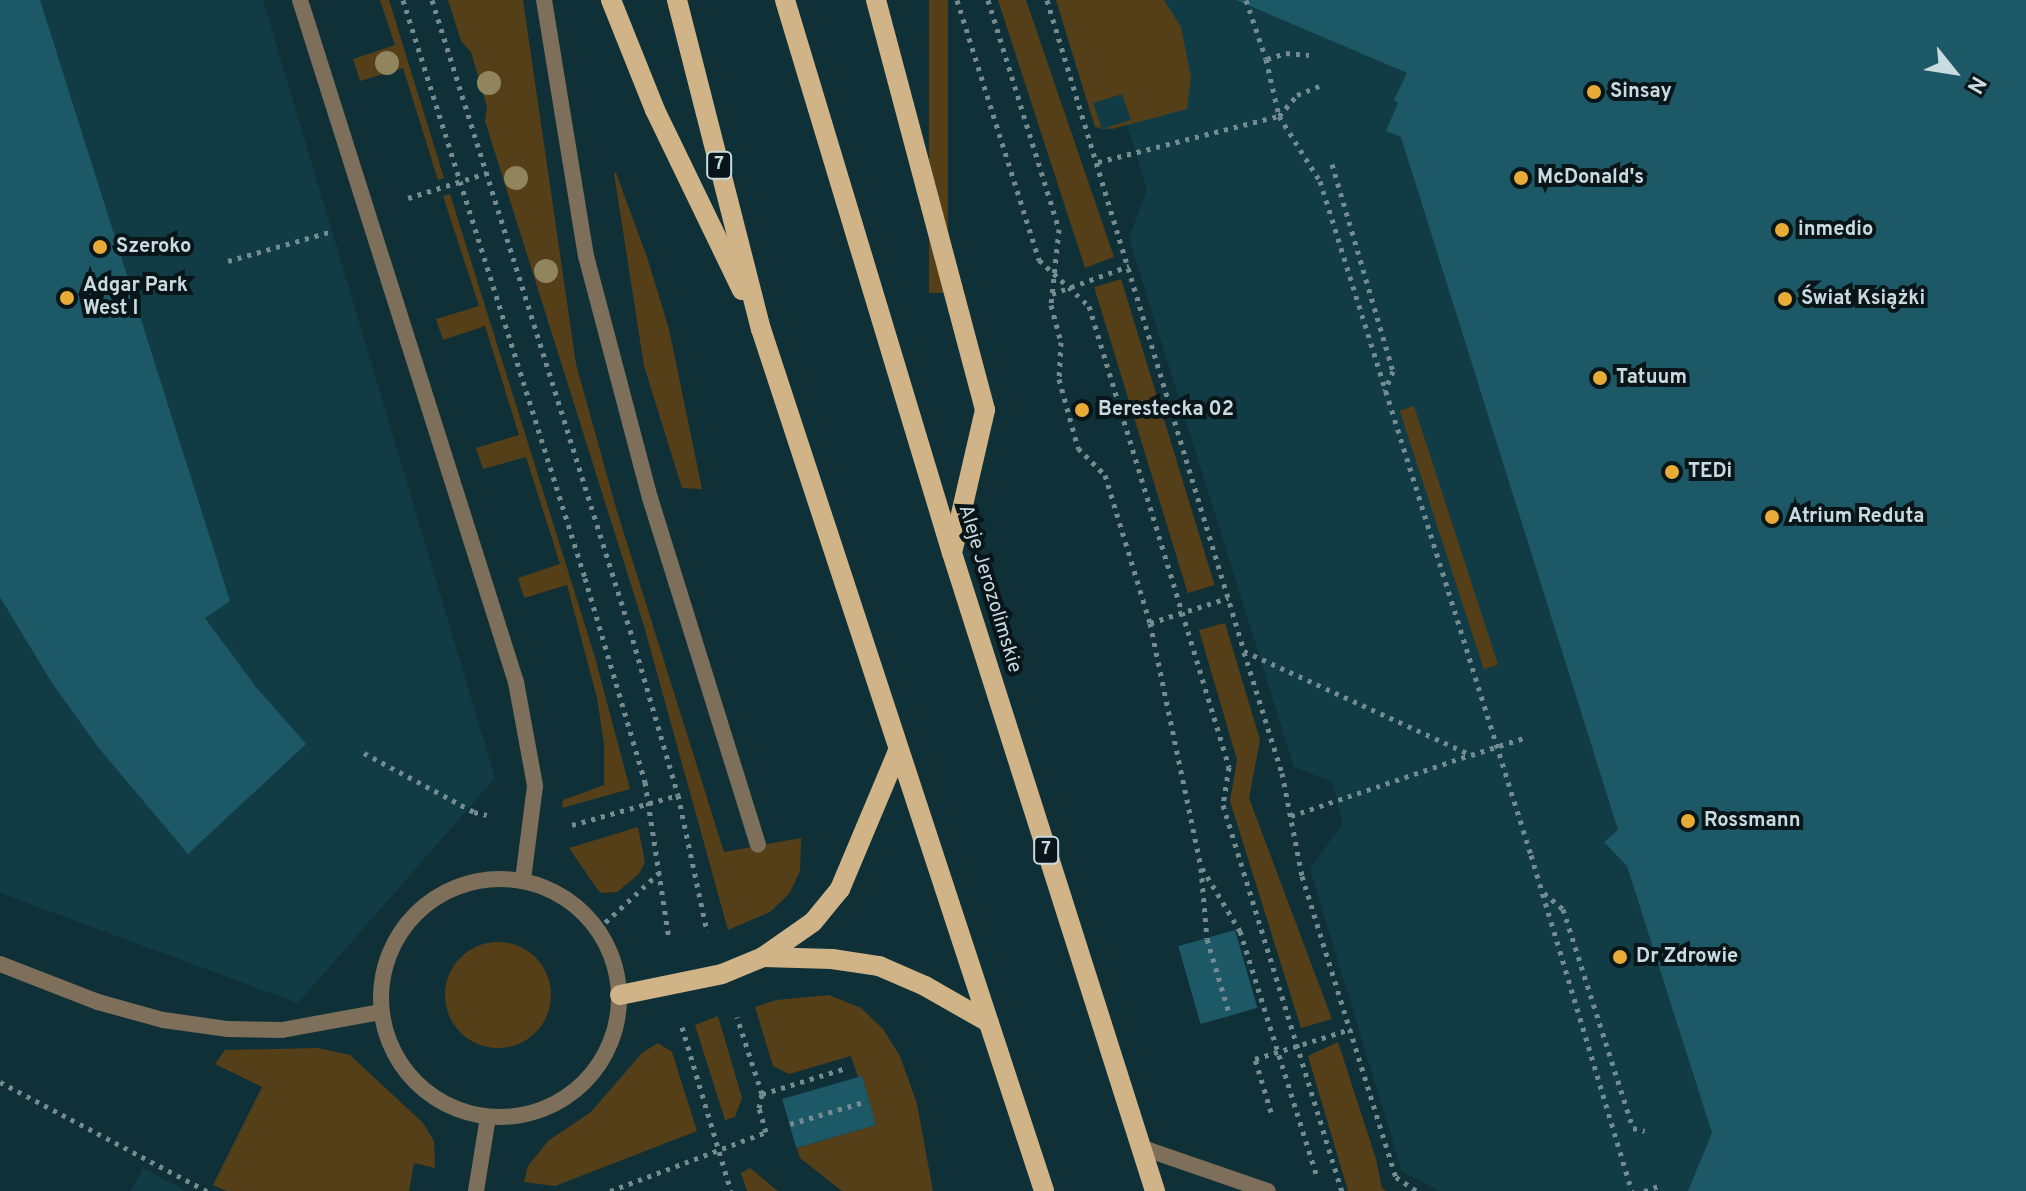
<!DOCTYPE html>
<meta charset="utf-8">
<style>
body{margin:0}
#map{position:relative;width:2026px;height:1191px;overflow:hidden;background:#103037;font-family:Overpass,sans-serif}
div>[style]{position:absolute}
.built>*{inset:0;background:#113c45}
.green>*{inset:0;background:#553f19;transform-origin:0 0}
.round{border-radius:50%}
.building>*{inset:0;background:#1c5865;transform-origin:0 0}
.path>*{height:5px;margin-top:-2.5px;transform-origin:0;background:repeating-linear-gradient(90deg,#738b91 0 4px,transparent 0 10px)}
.service>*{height:16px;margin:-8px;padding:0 8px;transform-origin:8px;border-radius:8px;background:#7d6f5a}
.minor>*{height:16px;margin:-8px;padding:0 8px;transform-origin:8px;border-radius:8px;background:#7d6f5a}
.minor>.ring{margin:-8px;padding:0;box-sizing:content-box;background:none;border:16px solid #7d6f5a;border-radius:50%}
.primary>*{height:20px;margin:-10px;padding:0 10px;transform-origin:10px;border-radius:10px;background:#d0b487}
.trees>*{width:24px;height:24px;margin:-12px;border-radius:50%;background:#91855e}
.dots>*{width:22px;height:22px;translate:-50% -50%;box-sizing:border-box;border:4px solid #091619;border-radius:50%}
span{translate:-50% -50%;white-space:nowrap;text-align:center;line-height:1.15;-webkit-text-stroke:8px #091619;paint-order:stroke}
.shield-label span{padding:2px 6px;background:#091619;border:2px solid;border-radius:6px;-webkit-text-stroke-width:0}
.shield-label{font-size:18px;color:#cadbe0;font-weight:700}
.poi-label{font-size:20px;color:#cadbe0;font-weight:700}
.left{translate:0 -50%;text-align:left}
.street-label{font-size:20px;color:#cadbe0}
.north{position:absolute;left:1914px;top:32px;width:80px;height:80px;-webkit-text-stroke:6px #091619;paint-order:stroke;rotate:120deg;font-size:22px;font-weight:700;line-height:32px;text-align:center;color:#cadbe0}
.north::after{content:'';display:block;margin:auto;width:28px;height:36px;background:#cadbe0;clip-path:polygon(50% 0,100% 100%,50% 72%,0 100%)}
</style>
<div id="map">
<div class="built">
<div style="clip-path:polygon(0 0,263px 0,495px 778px,298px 1003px,0 893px)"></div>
<div style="clip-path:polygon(1056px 0,2026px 0,2026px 1191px,1440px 1191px,1402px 1171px,1310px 869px,1343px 823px,1332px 782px,1294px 767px,1129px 238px,1147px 189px,1127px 125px,1102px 130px,1095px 127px)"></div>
<div style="clip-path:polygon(143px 1168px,186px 1191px,131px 1191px)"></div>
</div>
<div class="green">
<div style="clip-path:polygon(380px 0,389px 0,444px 178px,438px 180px,403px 68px,360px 81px,353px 59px,395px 45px)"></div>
<div style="clip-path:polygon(448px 0,523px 0,576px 364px,616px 508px,724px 852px,801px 838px,800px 871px,789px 894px,770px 912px,728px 930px,644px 626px,485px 121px,487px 107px,471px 52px,461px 41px)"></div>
<div style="left:929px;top:0;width:19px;height:293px"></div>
<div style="clip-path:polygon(998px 0,1026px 0,1114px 257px,1085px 268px)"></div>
<div style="clip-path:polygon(evenodd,1056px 0,1164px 0,1181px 27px,1191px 77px,1187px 109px,1112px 129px,1095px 127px,1056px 0,1122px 94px,1131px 120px,1102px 129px,1093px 103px,1122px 94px)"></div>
<div style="clip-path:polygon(614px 173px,616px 173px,647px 257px,669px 329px,702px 489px,682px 488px,644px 366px)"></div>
<div style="clip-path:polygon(450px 194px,594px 654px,630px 789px,562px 808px,563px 800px,604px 785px,604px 744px,597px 698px,567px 585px,524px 598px,518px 578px,560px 564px,526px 457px,483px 469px,476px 448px,519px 435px,485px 326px,443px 340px,436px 319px,479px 306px,443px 196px)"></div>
<div style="left:1121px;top:279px;width:320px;height:28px;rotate:73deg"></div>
<div style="left:1414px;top:406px;width:272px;height:15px;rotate:72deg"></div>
<div style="clip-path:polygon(1225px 623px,1260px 740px,1249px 798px,1332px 1019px,1301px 1028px,1230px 801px,1237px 760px,1199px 630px)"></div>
<div style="clip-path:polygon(638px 827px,645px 862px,639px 874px,617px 892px,600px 893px,569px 848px)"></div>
<div class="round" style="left:445px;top:942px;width:106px;height:106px"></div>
<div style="clip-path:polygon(829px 995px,861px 1008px,883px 1029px,900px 1056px,917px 1104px,933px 1191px,842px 1191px,800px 1158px,797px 1148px,876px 1125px,862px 1076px,858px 1077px,851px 1056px,789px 1074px,773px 1066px,755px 1007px,776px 1000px)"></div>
<div style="clip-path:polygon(718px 1016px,742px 1098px,735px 1117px,725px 1120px,695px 1025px)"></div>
<div style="clip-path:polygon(1338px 1042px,1376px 1159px,1382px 1188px,1386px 1191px,1348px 1191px,1308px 1056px)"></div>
<div style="clip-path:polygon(658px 1043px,672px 1052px,697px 1131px,555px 1186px,524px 1182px,528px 1166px,548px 1141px,591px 1112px,642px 1053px)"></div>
<div style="clip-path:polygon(318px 1048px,350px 1055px,423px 1123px,434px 1141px,435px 1168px,414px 1163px,409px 1191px,226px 1191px,213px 1185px,262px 1087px,215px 1064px,225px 1050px)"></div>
<div style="clip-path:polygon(750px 1168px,778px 1191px,747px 1191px,741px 1173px)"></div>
</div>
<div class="building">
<div style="clip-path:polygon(0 0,40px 0,230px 601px,205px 618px,256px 687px,306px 744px,188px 854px,98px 747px,52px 683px,0 597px)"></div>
<div style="clip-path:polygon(1236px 0,2026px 0,2026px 1191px,1688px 1191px,1712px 1133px,1627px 866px,1604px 842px,1618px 830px,1401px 137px,1386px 131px,1398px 103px,1394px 100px,1407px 73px)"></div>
<div style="left:1235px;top:930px;width:81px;height:59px;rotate:74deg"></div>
<div style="left:862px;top:1076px;width:51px;height:83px;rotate:74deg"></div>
</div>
<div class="path">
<div style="left:403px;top:0;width:606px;rotate:72.52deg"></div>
<div style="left:585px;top:578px;width:213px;rotate:73.6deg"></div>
<div style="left:645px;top:782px;width:158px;rotate:81.3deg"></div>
<div style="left:432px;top:0;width:660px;rotate:72.55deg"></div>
<div style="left:630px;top:630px;width:172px;rotate:73.8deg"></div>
<div style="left:957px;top:0;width:273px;rotate:72.5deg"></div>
<div style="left:1039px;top:260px;width:68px;rotate:42.6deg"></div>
<div style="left:1089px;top:306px;width:482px;rotate:73.1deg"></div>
<div style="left:1229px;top:767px;width:38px;rotate:99deg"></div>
<div style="left:1223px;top:805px;width:404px;rotate:72.9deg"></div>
<div style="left:988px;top:0;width:240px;rotate:72.8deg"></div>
<div style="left:1059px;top:229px;width:76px;rotate:96deg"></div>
<div style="left:1051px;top:305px;width:38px;rotate:75deg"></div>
<div style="left:1061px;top:342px;width:37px;rotate:93deg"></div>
<div style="left:1059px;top:379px;width:72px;rotate:74.6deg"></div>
<div style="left:1078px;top:448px;width:38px;rotate:45deg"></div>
<div style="left:1105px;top:475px;width:155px;rotate:73.1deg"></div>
<div style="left:1150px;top:623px;width:250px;rotate:78.2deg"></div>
<div style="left:1201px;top:868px;width:71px;rotate:85.2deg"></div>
<div style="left:1207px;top:939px;width:77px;rotate:73.4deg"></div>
<div style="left:1047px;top:0;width:680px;rotate:73.16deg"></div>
<div style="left:1244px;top:651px;width:250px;rotate:24.6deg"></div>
<div style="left:1471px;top:755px;width:56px;rotate:-17.8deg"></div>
<div style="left:1246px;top:0;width:62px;rotate:71.3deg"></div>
<div style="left:1266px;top:59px;width:58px;rotate:77.2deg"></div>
<div style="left:1279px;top:116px;width:77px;rotate:57.8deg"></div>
<div style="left:1320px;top:181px;width:706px;rotate:72.62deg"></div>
<div style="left:1531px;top:855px;width:351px;rotate:73.3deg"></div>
<div style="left:1267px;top:59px;width:20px;rotate:-18deg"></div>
<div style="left:1286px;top:53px;width:23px;rotate:5deg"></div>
<div style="left:1098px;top:162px;width:187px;rotate:-14.3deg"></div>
<div style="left:1279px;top:116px;width:28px;rotate:-49deg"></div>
<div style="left:1297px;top:95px;width:24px;rotate:-22deg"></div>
<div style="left:1332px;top:164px;width:216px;rotate:73.6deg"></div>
<div style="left:1393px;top:371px;width:22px;rotate:112deg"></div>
<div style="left:408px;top:198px;width:83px;rotate:-17.6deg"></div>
<div style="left:228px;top:261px;width:105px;rotate:-16deg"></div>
<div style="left:1052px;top:294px;width:82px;rotate:-20deg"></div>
<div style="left:1150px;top:623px;width:82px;rotate:-17.8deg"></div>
<div style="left:1244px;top:652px;width:127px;rotate:72.6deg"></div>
<div style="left:1282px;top:773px;width:105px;rotate:79deg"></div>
<div style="left:1302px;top:876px;width:315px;rotate:72.7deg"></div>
<div style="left:1396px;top:1177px;width:25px;rotate:34deg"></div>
<div style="left:364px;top:753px;width:125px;rotate:28.2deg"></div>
<div style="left:474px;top:812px;width:13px;rotate:13deg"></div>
<div style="left:1291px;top:816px;width:189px;rotate:-18.8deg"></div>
<div style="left:572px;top:825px;width:110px;rotate:-15.8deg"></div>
<div style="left:678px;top:795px;width:140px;rotate:78deg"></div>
<div style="left:1202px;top:868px;width:74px;rotate:58.9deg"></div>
<div style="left:1240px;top:931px;width:258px;rotate:72.6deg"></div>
<div style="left:1544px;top:893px;width:25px;rotate:40deg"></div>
<div style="left:1563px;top:909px;width:230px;rotate:72.3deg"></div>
<div style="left:1633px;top:1128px;width:12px;rotate:14deg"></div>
<div style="left:598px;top:929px;width:83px;rotate:-42.6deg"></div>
<div style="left:682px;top:1027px;width:171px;rotate:73.4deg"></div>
<div style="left:0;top:1082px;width:234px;rotate:27.8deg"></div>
<div style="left:762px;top:1094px;width:85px;rotate:-17.2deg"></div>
<div style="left:1271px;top:1112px;width:55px;rotate:-106.8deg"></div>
<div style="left:1255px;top:1059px;width:101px;rotate:-17.4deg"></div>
<div style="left:790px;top:1124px;width:77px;rotate:-16.6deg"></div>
<div style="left:610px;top:1191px;width:167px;rotate:-20.7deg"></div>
<div style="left:766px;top:1132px;width:25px;rotate:-106deg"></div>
<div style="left:759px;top:1108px;width:14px;rotate:-78deg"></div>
<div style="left:762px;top:1094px;width:81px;rotate:-108deg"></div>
<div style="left:1644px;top:1191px;width:18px;rotate:-19deg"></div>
</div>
<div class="service">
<div style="left:544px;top:0;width:259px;rotate:80.7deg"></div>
<div style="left:586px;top:256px;width:250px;rotate:75.2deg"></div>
<div style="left:650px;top:498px;width:363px;rotate:72.7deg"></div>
<div style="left:1140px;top:1147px;width:135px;rotate:19deg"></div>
</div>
<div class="minor">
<div style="left:300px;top:0;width:715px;rotate:72.43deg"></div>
<div style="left:516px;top:682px;width:106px;rotate:79.6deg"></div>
<div style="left:535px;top:786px;width:95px;rotate:97.3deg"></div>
<div class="ring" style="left:381px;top:879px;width:222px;height:222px"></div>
<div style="left:0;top:964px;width:105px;rotate:21.2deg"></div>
<div style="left:98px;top:1002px;width:67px;rotate:15.5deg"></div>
<div style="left:163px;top:1020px;width:66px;rotate:7.9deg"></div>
<div style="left:228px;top:1029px;width:54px;rotate:1.1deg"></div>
<div style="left:282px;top:1030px;width:101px;rotate:-10.3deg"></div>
<div style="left:476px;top:1191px;width:75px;rotate:-80.8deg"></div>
</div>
<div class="primary">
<div style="left:611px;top:0;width:118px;rotate:68.2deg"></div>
<div style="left:655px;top:110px;width:200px;rotate:64.2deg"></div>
<div style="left:677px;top:0;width:340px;rotate:75.7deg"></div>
<div style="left:761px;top:329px;width:907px;rotate:71.82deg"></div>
<div style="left:785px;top:0;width:578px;rotate:73.2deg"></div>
<div style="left:952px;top:553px;width:670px;rotate:72.35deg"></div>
<div style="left:876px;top:0;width:424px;rotate:75.1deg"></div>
<div style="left:985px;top:410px;width:143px;rotate:103deg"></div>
<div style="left:763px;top:957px;width:69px;rotate:1.7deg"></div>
<div style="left:832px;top:959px;width:48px;rotate:8.5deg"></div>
<div style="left:879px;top:966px;width:50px;rotate:23.5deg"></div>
<div style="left:925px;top:986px;width:73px;rotate:29.7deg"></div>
<div style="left:620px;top:995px;width:104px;rotate:-11.6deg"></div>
<div style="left:722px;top:974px;width:44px;rotate:-22.5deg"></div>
<div style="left:763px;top:957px;width:61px;rotate:-35deg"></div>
<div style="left:813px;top:922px;width:43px;rotate:-50.7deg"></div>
<div style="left:840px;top:889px;width:150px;rotate:-67.2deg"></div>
</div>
<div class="trees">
<div style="left:387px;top:63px"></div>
<div style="left:489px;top:83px"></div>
<div style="left:516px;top:178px"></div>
<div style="left:546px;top:271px"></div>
</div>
<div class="dots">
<div style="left:1594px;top:92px;background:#e8ab37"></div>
<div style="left:1521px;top:178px;background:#e8ab37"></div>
<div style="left:1782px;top:230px;background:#e8ab37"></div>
<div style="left:100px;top:247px;background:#e8ab37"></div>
<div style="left:67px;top:298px;background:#e8ab37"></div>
<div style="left:1785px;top:299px;background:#e8ab37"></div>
<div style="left:1600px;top:378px;background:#e8ab37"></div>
<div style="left:1082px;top:410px;background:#e8ab37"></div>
<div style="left:1672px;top:472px;background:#e8ab37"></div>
<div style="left:1772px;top:517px;background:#e8ab37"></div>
<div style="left:1688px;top:821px;background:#e8ab37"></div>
<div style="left:1620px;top:957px;background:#e8ab37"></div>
</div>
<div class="shield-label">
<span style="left:719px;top:165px">7</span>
<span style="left:1046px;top:850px">7</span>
</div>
<div class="poi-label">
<span class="left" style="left:1610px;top:92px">Sinsay</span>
<span class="left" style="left:1537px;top:178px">McDonald's</span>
<span class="left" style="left:1798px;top:230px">inmedio</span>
<span class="left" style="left:116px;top:247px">Szeroko</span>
<span class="left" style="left:83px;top:298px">Adgar Park<br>West I</span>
<span class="left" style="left:1801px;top:299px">Świat Książki</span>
<span class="left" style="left:1616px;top:378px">Tatuum</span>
<span class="left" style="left:1098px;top:410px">Berestecka 02</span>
<span class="left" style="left:1688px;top:472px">TEDi</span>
<span class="left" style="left:1788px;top:517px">Atrium Reduta</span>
<span class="left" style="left:1704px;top:821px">Rossmann</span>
<span class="left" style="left:1636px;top:957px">Dr Zdrowie</span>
</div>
<div class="street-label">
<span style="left:989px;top:589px;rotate:73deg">Aleje Jerozolimskie</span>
</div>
<div class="north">N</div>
</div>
